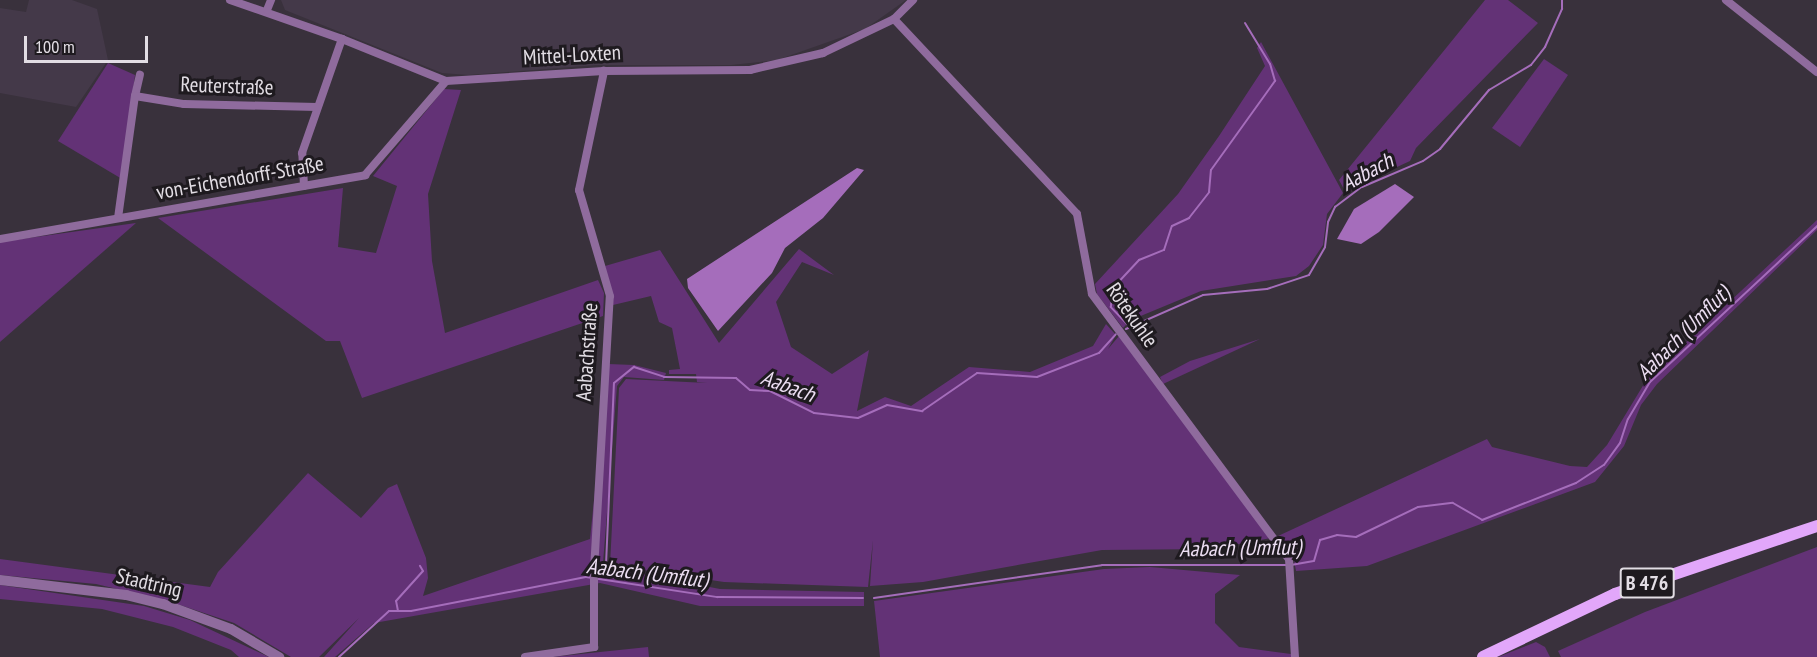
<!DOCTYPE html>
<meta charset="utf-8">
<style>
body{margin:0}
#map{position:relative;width:1817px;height:657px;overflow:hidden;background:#39313c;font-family:"PT Sans Narrow",sans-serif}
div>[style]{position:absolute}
.built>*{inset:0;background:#443949}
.green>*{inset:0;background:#633276}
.water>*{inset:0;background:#a56dbb}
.stream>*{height:2px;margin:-1px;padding:0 1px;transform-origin:1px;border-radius:1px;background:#a56dbb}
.minor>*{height:8px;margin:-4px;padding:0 4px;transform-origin:4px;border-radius:4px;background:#8f6b9d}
.tertiary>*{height:10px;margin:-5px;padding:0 5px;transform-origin:5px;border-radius:5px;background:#8f6b9d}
.primary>*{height:12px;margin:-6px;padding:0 6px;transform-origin:6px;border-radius:6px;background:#e2a7fa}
span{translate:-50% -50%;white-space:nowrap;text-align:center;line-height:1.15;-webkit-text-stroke:6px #1e1a1f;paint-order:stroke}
.shield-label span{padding:2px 4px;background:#1e1a1f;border:2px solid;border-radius:4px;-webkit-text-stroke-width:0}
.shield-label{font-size:20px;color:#e2dde4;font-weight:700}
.street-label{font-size:21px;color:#e2dde4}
.water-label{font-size:22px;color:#ecdef2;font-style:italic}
.scale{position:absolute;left:24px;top:36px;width:124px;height:27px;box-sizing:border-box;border:3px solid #e2dde4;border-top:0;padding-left:8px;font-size:18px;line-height:21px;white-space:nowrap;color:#e2dde4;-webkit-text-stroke:4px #1e1a1f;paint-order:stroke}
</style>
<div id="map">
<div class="built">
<div style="clip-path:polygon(29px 0,72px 0,97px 9px,108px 60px,76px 107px,0 93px,0 8px,26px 12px)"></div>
<div style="clip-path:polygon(281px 0,906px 0,865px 29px,777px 60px,731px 65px,597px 65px,468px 75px,442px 73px,285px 10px)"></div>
</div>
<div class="green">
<div style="clip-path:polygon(1485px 0,1508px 0,1538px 23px,1416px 148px,1410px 161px,1345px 191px,1339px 180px)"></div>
<div style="clip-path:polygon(1261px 42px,1343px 193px,1327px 214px,1323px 245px,1309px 266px,1296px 276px,1201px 291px,1131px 320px,1123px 328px,1097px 294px,1095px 284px,1178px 194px,1219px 136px,1265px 66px,1257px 48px)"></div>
<div style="clip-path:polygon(1544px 59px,1568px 75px,1520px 147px,1492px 128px)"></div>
<div style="clip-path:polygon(108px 63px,135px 75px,122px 179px,58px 141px)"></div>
<div style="clip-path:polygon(444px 89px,461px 90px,428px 194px,432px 261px,445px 333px,598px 280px,604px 293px,603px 316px,362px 398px,340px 341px,326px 341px,158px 218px,343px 188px,338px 247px,376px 253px,397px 186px,373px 176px)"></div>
<div style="clip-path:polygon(1817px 220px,1817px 230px,1657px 384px,1641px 405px,1624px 446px,1595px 482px,1367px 566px,1296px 571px,1294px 560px,1278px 536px,1487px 439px,1492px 447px,1570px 466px,1587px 467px,1607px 445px,1647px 379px)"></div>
<div style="clip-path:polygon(136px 223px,0 342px,0 242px)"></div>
<div style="clip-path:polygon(799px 249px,834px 275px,802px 262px,776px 302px,791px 347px,832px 374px,869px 350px,857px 411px,885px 397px,911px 406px,969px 367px,1030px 372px,1093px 346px,1106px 324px,1116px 335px,1108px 349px,1119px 336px,1271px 538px,1212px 549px,1102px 550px,923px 582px,870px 586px,873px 540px,868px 587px,724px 582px,610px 565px,619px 388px,626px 379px,707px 383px,697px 382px,696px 374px,669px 374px,669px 370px,680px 369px,672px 328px,659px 322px,651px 296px,613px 305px,605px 266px,660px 250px,719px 343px)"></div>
<div style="clip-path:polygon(1260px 339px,1163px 384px,1160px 377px,1190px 361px)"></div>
<div style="clip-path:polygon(608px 364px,634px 365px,666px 373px,664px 380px,624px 377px,617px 386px,603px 563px,612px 572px,637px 573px,720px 589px,864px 592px,864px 606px,700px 606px,600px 583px,374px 623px,335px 657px,324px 657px,359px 618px,319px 657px,291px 657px,234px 623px,168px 601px,96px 584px,0 575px,0 559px,210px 587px,218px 572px,308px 473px,361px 518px,388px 488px,397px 484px,426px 558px,428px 578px,423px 596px,590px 539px)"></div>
<div style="clip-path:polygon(1817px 547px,1817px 657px,1561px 657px,1558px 651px,1645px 612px)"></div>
<div style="clip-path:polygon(1150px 567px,1240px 575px,1215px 594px,1215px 623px,1239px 647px,1291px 654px,1291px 657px,880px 657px,874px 601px,1104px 569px)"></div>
<div style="clip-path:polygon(0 585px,144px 606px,190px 620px,269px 657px,239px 657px,231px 650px,173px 627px,102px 609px,0 599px)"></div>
<div style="clip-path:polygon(1536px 642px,1545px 647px,1550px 657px,1498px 657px)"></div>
<div style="clip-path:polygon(648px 647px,649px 657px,552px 657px)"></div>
</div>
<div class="water">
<div style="clip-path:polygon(857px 168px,864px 170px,823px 218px,785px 248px,772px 273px,718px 331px,688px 288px,687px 279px)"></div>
<div style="clip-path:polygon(1395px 184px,1414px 197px,1379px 232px,1361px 244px,1337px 239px,1354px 209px)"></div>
</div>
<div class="stream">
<div style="left:1130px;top:327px;width:28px;rotate:-134deg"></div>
<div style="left:1111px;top:307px;width:18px;rotate:-87deg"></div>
<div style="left:1112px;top:289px;width:40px;rotate:-47deg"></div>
<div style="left:1139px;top:260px;width:27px;rotate:-22deg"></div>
<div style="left:1164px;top:250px;width:25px;rotate:-72deg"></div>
<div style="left:1172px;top:226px;width:19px;rotate:-25deg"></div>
<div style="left:1189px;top:218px;width:33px;rotate:-52deg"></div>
<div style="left:1209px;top:192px;width:22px;rotate:-85deg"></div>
<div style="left:1211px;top:170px;width:110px;rotate:-54.3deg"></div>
<div style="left:1275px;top:81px;width:18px;rotate:-106deg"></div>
<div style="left:1270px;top:64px;width:48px;rotate:-121.4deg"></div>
<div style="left:1126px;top:329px;width:84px;rotate:-23.8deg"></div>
<div style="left:1203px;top:295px;width:64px;rotate:-5.4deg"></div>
<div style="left:1267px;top:289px;width:44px;rotate:-18.4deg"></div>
<div style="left:1309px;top:275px;width:32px;rotate:-60deg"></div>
<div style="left:1325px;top:247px;width:25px;rotate:-83deg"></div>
<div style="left:1328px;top:222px;width:17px;rotate:-65deg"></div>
<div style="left:1335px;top:207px;width:34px;rotate:-37deg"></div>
<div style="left:1362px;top:187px;width:66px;rotate:-23.1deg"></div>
<div style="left:1423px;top:161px;width:21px;rotate:-35deg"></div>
<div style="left:1440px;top:149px;width:77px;rotate:-50.3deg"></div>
<div style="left:1489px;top:90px;width:49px;rotate:-30.8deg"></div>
<div style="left:1531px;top:65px;width:23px;rotate:-52deg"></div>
<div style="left:1545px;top:47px;width:42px;rotate:-65.9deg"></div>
<div style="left:1562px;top:9px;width:9px;rotate:-90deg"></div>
<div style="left:606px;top:565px;width:182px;rotate:-87.5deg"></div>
<div style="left:614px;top:383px;width:26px;rotate:-39deg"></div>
<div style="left:634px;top:367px;width:32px;rotate:18deg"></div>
<div style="left:664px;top:377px;width:72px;rotate:0.8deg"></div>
<div style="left:736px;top:378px;width:18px;rotate:41deg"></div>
<div style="left:750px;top:390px;width:20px;rotate:3deg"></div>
<div style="left:770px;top:391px;width:49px;rotate:26.6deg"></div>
<div style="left:814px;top:413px;width:44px;rotate:6.5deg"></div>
<div style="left:858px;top:418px;width:32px;rotate:-24deg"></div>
<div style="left:887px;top:405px;width:36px;rotate:10deg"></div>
<div style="left:922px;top:411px;width:67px;rotate:-34.6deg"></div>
<div style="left:977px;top:373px;width:60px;rotate:3.8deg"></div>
<div style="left:1037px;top:377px;width:66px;rotate:-21.2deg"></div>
<div style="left:1099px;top:353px;width:25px;rotate:-48deg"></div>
<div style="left:1291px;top:565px;width:23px;rotate:-10deg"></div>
<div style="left:1314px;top:561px;width:22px;rotate:-74deg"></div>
<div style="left:1320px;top:540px;width:18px;rotate:-16deg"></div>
<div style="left:1337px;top:535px;width:19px;rotate:6deg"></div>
<div style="left:1356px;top:537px;width:69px;rotate:-25.8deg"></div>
<div style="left:1418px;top:507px;width:35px;rotate:-7deg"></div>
<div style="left:1453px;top:503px;width:34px;rotate:30deg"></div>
<div style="left:1482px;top:520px;width:101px;rotate:-21.5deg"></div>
<div style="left:1576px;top:483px;width:33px;rotate:-33deg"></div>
<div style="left:1604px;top:465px;width:27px;rotate:-54deg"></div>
<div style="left:1620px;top:443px;width:25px;rotate:-72deg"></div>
<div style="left:1628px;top:419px;width:43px;rotate:-59.3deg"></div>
<div style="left:1650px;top:382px;width:229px;rotate:-43deg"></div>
<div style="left:874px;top:598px;width:230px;rotate:-8.2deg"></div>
<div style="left:1102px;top:565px;width:184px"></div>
<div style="left:398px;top:611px;width:10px;rotate:-101deg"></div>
<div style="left:396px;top:601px;width:40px;rotate:-48deg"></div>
<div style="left:423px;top:571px;width:6px;rotate:-121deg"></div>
<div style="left:339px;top:657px;width:68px;rotate:-42.6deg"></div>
<div style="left:389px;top:611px;width:22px"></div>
<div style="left:411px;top:611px;width:178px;rotate:-11deg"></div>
<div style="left:586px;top:577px;width:133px;rotate:8.7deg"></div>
<div style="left:717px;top:597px;width:146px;rotate:0.4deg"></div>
</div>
<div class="minor">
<div style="left:230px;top:0;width:119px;rotate:19.2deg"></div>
<div style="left:342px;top:39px;width:112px;rotate:22deg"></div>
<div style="left:446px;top:81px;width:158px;rotate:-3.6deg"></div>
<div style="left:604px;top:71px;width:146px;rotate:-0.4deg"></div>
<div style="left:750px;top:70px;width:75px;rotate:-13.1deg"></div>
<div style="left:823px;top:53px;width:79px;rotate:-25.6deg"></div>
<div style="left:894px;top:19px;width:27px;rotate:-45deg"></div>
<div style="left:1726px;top:0;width:116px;rotate:38.4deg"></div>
<div style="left:267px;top:10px;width:11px;rotate:-68deg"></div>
<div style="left:894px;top:19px;width:267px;rotate:46.8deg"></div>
<div style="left:1077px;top:214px;width:81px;rotate:79.4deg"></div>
<div style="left:1092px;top:294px;width:330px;rotate:53.4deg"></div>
<div style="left:1289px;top:559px;width:98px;rotate:86.5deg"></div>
<div style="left:135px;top:96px;width:22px;rotate:-77deg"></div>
<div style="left:304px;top:186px;width:33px;rotate:-93deg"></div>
<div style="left:302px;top:153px;width:121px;rotate:-70.7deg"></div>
<div style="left:118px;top:218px;width:123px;rotate:-82.1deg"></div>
<div style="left:135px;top:96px;width:50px;rotate:9.3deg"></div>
<div style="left:184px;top:104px;width:133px;rotate:1.3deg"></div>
<div style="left:0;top:239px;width:371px;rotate:-9.9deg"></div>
<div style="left:365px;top:175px;width:124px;rotate:-49.2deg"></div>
<div style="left:525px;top:657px;width:70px;rotate:-8.2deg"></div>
<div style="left:594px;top:647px;width:77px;rotate:-90deg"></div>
<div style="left:594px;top:570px;width:274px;rotate:-86.7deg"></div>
<div style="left:610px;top:296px;width:110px;rotate:-106.3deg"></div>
<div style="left:579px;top:190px;width:122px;rotate:-78.1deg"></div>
</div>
<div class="tertiary">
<div style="left:0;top:580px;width:127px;rotate:6.8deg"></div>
<div style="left:126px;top:595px;width:38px;rotate:14deg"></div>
<div style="left:163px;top:604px;width:72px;rotate:20.2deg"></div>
<div style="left:231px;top:629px;width:56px;rotate:30.3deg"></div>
</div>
<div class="primary">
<div style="left:1483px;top:657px;width:146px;rotate:-25.5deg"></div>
<div style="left:1615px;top:594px;width:213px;rotate:-18.6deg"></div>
</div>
<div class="shield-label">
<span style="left:1647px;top:583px">B 476</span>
</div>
<div class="street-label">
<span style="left:572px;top:55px;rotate:-3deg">Mittel-Loxten</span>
<span style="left:227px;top:86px;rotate:2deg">Reuterstraße</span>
<span style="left:240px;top:178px;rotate:-10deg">von-Eichendorff-Straße</span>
<span style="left:1132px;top:315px;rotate:55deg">Rötekuhle</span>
<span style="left:587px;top:352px;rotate:-86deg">Aabachstraße</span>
<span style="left:149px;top:583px;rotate:13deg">Stadtring</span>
</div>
<div class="water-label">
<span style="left:1367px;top:172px;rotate:-28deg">Aabach</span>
<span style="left:1683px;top:333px;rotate:-45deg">Aabach (Umflut)</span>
<span style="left:788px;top:386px;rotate:20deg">Aabach</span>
<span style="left:1240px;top:548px;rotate:-1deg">Aabach (Umflut)</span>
<span style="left:647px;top:573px;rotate:7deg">Aabach (Umflut)</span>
</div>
<div class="scale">100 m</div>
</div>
